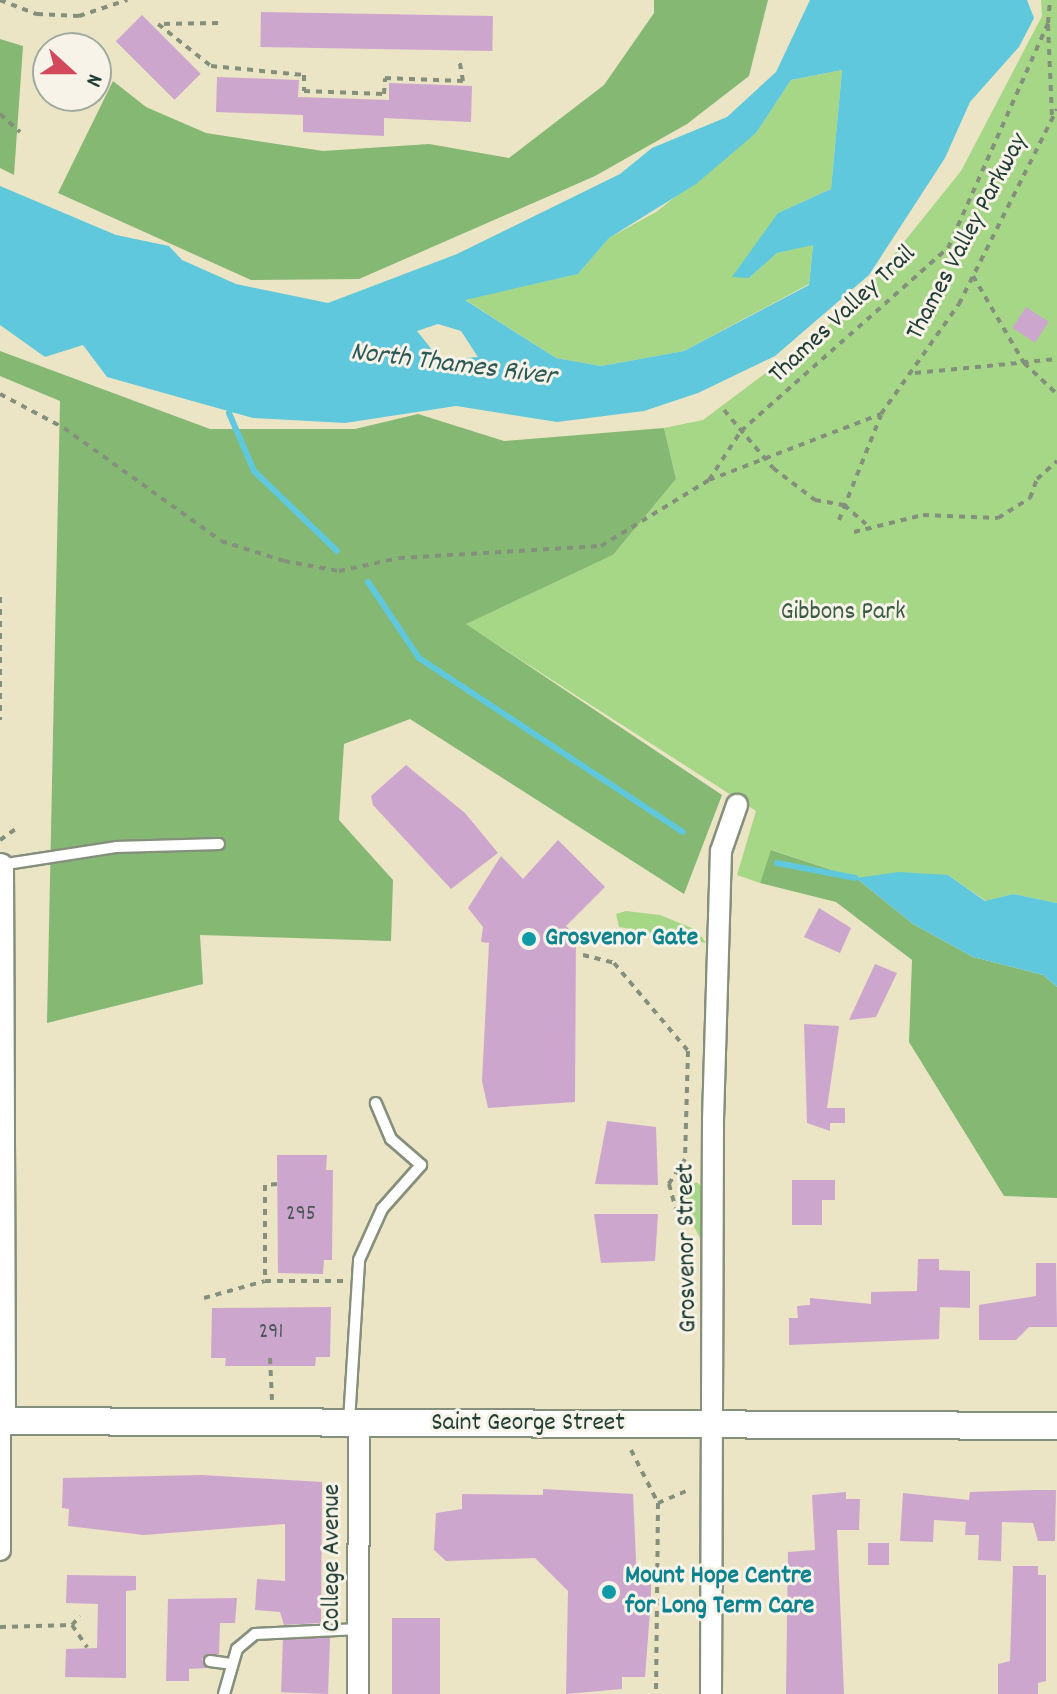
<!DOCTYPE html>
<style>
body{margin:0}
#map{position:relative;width:1057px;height:1694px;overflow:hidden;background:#ebe4c5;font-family:Dekko,sans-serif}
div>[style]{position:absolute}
.green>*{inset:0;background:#a6d786}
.forest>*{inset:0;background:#84b873}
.water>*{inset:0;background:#60c8dc}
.stream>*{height:6px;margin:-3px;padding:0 3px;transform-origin:3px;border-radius:3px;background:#60c8dc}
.building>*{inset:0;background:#cda6ce;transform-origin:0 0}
.path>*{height:4px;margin-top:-2px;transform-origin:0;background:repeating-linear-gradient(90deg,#85907c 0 6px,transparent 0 12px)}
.roads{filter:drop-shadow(2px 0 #85907c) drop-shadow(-2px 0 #85907c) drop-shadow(0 2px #85907c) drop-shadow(0 -2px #85907c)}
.service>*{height:10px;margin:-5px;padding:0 5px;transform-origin:5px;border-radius:5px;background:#fff}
.minor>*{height:20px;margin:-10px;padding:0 10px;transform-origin:10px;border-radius:10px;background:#fff}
.tertiary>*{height:26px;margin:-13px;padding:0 13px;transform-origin:13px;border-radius:13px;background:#fff}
.dots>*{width:22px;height:22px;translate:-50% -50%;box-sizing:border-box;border:4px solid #f7f3e8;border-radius:50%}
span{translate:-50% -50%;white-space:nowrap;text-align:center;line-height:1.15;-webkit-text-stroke:6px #f7f3e8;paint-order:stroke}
.number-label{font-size:22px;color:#4a575a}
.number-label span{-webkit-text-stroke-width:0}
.street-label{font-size:26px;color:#1f3d34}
.park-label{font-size:26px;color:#3a5c44}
.culture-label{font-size:26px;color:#0d838f;font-weight:700}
.left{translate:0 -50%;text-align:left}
.water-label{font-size:28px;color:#2c5956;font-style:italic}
.north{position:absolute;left:32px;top:32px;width:80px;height:80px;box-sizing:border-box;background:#f7f3e8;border:2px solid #a1aaa0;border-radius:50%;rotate:111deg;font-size:22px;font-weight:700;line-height:32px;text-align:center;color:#1f3d34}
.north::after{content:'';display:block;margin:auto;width:28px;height:36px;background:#d1495b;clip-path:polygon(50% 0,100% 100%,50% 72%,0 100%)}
</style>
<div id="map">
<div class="green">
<div style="clip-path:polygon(1041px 0,1057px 0,1057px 903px,1013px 894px,986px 901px,948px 875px,856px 878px,772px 850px,760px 883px,737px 875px,756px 811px,465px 624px,613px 555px,676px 479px,664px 428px,703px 420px,828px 326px,875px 278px,961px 171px,1042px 16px)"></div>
<div style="clip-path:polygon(842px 70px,831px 189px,778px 213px,749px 278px,777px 253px,813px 244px,809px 284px,684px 351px,601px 366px,556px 358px,464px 299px,578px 274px,609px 238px,656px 212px,756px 133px,791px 80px)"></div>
<div style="clip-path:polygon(626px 911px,660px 915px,697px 930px,706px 943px,619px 927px,616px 914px)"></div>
<div style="clip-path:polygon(696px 1182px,703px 1187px,701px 1240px,686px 1211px,686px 1192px)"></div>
</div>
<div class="forest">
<div style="clip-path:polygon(654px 0,768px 0,749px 76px,687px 124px,595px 176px,359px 279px,251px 280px,58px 193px,113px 81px,146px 107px,206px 133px,323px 151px,429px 144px,509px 158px,604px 85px,654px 13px)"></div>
<div style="clip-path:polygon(0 39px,23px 46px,14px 175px,0 168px)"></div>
<div style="clip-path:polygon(0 351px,210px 429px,355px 429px,418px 414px,504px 441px,664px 428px,676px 479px,613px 555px,466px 624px,722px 795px,684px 894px,410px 719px,344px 744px,339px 820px,393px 880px,391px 941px,200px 935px,203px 984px,47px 1023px,60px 401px,0 376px)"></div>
<div style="clip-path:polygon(771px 850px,856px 878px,913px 924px,973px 957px,1043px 975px,1057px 987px,1057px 1198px,1004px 1196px,909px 1042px,912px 960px,836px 902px,760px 883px)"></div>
</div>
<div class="water">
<div style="clip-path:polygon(evenodd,810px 0,1027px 0,1034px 18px,1019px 47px,970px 102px,945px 158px,869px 275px,775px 356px,698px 393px,644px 411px,557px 422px,456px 406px,345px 423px,253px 418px,107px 377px,83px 345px,45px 357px,0 325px,0 186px,116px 235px,169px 246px,182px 260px,236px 284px,328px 303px,457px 254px,620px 174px,652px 148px,727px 117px,776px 72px,810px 0,842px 70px,831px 189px,778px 213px,732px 277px,749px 278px,777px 253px,813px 245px,809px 285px,684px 351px,601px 366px,556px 358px,465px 300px,578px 274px,609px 238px,696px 184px,756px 133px,791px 80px,842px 70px,810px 0,438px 324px,461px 331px,478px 357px,440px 360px,417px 331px,438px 324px)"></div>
<div style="clip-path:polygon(899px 872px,948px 875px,985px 901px,1013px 894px,1057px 903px,1057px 987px,1043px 975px,973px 957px,913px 924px,856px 878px)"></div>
</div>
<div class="stream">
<div style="left:229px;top:413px;width:63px;rotate:66.7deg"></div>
<div style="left:254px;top:471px;width:115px;rotate:43.9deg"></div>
<div style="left:368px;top:582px;width:92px;rotate:56.1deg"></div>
<div style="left:419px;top:658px;width:316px;rotate:33.4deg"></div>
<div style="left:777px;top:863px;width:80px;rotate:10.8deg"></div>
</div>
<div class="building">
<div style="left:261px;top:12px;width:232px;height:35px;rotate:1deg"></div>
<div style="left:142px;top:15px;width:83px;height:37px;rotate:45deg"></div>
<div style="clip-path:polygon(217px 77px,299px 80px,298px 97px,389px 100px,389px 83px,472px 86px,471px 122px,384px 118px,384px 136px,303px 132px,303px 115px,216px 112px)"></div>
<div style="left:1026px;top:307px;width:27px;height:25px;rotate:33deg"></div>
<div style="clip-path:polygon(406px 765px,465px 813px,498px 853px,451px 889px,373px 805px,371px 796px)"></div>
<div style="clip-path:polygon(558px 840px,605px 887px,566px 926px,576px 936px,575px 1102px,488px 1108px,482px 1081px,489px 943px,481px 942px,483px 927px,468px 908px,501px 856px,523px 879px)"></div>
<div style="clip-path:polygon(819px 908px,851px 928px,840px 953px,804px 937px)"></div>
<div style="clip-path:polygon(875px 964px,897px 973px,876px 1017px,849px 1020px)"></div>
<div style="clip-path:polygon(804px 1024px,839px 1026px,827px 1108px,845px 1108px,845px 1123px,830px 1123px,830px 1131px,807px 1123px)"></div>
<div style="clip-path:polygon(607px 1121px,656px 1127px,658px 1185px,595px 1184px)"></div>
<div style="clip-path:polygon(277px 1155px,327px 1155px,326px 1170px,333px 1170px,332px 1260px,324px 1260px,323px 1274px,278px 1273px)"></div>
<div style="clip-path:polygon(792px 1180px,835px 1180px,835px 1200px,822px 1200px,822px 1225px,792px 1225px)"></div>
<div style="clip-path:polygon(594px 1214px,658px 1214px,655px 1261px,601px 1263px)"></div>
<div style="clip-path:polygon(918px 1259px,939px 1259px,939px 1270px,970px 1271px,970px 1308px,940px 1307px,939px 1339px,789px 1345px,789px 1318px,798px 1318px,797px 1306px,810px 1305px,810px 1298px,871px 1304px,871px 1292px,917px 1291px)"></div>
<div style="clip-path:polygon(1036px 1263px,1056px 1263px,1057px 1327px,1029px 1327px,1016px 1340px,979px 1340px,979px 1305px,1036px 1296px)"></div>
<div style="clip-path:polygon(331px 1307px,330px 1357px,316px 1357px,315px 1366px,225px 1366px,226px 1358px,211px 1358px,212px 1308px)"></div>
<div style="clip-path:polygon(202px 1475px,322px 1482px,321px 1623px,284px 1625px,280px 1612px,255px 1610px,257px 1579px,285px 1581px,285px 1524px,144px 1535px,68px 1526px,69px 1509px,62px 1508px,63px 1478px)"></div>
<div style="clip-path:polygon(543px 1489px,633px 1494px,637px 1581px,651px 1581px,651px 1598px,645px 1677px,622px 1677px,622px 1689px,566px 1694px,568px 1591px,535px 1558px,446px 1561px,434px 1550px,436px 1513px,462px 1509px,462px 1494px,543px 1495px)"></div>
<div style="clip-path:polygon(1034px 1490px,1056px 1490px,1055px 1541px,1038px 1541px,1033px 1523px,1002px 1522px,1001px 1561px,978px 1560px,979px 1535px,965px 1535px,966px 1522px,934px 1520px,933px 1542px,900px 1541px,903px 1493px,969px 1500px,970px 1492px)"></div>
<div style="clip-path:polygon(846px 1492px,846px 1499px,860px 1499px,859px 1530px,837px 1530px,844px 1694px,786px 1694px,788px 1552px,815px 1550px,812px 1495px)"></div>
<div style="left:868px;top:1543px;width:21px;height:22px"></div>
<div style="clip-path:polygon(1013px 1566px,1038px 1566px,1038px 1575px,1046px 1575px,1046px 1681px,1038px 1683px,1038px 1694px,998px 1694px,998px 1664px,1010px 1661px)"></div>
<div style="clip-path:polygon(67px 1575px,136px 1576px,136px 1590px,126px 1591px,126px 1678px,65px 1677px,66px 1649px,97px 1648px,98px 1604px,66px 1603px)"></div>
<div style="clip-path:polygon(237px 1598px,235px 1623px,220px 1623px,219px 1654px,202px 1659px,207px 1668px,189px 1669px,189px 1681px,166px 1681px,168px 1599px)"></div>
<div style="left:392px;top:1618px;width:48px;height:76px"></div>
<div style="left:330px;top:1638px;width:56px;height:47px;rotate:92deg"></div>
</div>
<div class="path">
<div style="left:0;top:0;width:40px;rotate:21deg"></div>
<div style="left:37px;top:14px;width:42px;rotate:2.7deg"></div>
<div style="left:79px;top:16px;width:51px;rotate:-18.4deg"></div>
<div style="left:218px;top:23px;width:60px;rotate:179deg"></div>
<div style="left:158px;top:24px;width:68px;rotate:38.4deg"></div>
<div style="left:211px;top:66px;width:93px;rotate:5.5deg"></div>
<div style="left:304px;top:75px;width:16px;rotate:90deg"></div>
<div style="left:304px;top:91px;width:80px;rotate:2.1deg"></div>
<div style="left:384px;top:94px;width:16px;rotate:-86deg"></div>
<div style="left:385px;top:78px;width:78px;rotate:2.2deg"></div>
<div style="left:463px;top:81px;width:23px;rotate:-100deg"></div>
<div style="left:1048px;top:25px;width:90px;rotate:87.5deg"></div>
<div style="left:0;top:114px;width:27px;rotate:42deg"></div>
<div style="left:973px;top:276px;width:101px;rotate:59.6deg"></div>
<div style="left:1024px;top:363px;width:45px;rotate:43.2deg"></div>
<div style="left:915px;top:373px;width:143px;rotate:-5.6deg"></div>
<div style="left:0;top:394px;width:72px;rotate:28deg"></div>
<div style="left:64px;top:428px;width:193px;rotate:35.7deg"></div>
<div style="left:221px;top:541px;width:66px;rotate:17.6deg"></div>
<div style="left:284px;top:561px;width:56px;rotate:10.3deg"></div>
<div style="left:339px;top:571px;width:61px;rotate:-12.2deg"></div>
<div style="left:399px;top:558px;width:202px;rotate:-3.4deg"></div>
<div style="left:601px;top:546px;width:127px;rotate:-31.4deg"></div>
<div style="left:709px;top:480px;width:184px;rotate:-21deg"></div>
<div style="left:881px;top:414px;width:135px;rotate:-54.7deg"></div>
<div style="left:959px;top:304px;width:218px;rotate:-63.3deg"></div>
<div style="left:724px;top:410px;width:76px;rotate:49.8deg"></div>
<div style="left:773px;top:468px;width:53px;rotate:37.3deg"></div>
<div style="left:815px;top:500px;width:29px;rotate:10deg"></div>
<div style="left:844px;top:505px;width:29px;rotate:41deg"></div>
<div style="left:709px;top:480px;width:59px;rotate:-56.9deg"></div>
<div style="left:741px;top:431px;width:276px;rotate:-41.5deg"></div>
<div style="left:948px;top:248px;width:246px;rotate:-66deg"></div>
<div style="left:1048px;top:23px;width:23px;rotate:-85deg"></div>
<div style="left:839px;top:520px;width:113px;rotate:-68.2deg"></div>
<div style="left:854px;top:532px;width:71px;rotate:-13.8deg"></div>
<div style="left:923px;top:515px;width:75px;rotate:2.3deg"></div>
<div style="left:998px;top:518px;width:38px;rotate:-32deg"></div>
<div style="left:1030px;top:498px;width:20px;rotate:-70deg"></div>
<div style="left:1037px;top:479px;width:27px;rotate:-42deg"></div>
<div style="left:0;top:597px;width:123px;rotate:90deg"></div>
<div style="left:0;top:840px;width:21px;rotate:-35deg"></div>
<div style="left:583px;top:955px;width:32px;rotate:14deg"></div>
<div style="left:614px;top:963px;width:115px;rotate:49.9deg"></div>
<div style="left:688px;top:1051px;width:108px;rotate:91.6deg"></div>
<div style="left:685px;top:1159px;width:30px;rotate:123deg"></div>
<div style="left:669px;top:1184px;width:61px;rotate:74.8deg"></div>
<div style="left:277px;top:1184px;width:12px;rotate:175deg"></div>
<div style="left:265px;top:1185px;width:96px;rotate:90deg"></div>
<div style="left:265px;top:1281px;width:78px"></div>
<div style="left:204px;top:1298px;width:63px;rotate:-15.6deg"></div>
<div style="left:270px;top:1358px;width:42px;rotate:87.3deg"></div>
<div style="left:631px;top:1450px;width:59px;rotate:63deg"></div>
<div style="left:658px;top:1503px;width:191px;rotate:90.6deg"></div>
<div style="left:658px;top:1503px;width:30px;rotate:-23deg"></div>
<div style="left:72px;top:1625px;width:12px;rotate:-48deg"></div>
<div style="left:0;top:1627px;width:72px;rotate:-1.6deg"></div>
<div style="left:72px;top:1625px;width:27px;rotate:56deg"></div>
</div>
<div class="roads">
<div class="service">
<div style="left:0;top:865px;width:117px;rotate:-8.8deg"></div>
<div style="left:116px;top:847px;width:103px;rotate:-1.7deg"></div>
<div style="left:349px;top:1421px;width:161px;rotate:-86.4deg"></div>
<div style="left:359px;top:1260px;width:56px;rotate:-65.7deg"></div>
<div style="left:382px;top:1209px;width:59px;rotate:-48.4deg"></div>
<div style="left:421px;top:1165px;width:40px;rotate:-139deg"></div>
<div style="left:391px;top:1139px;width:39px;rotate:-113deg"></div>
<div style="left:210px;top:1661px;width:21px;rotate:8deg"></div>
<div style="left:224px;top:1694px;width:47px;rotate:-73.9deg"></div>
<div style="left:237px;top:1649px;width:23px;rotate:-40deg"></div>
<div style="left:255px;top:1634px;width:104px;rotate:-2.8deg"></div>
</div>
<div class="minor">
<div style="left:0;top:1421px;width:129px;rotate:90deg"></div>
<div style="left:358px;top:1694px;width:271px;rotate:-89.8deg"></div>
<div style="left:711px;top:1694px;width:574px;rotate:-89.8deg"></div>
<div style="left:713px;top:1120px;width:269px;rotate:-88.3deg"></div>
<div style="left:721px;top:851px;width:49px;rotate:-70.8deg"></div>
</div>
<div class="tertiary">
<div style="left:0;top:867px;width:554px;rotate:89.79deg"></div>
<div style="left:2px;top:1421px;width:1055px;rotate:0.27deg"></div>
</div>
</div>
<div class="dots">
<div style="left:529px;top:939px;background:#0f9aa8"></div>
<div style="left:609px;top:1592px;background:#0f9aa8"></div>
</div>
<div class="number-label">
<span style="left:301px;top:1215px">295</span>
<span style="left:271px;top:1333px">291</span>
</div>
<div class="street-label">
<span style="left:968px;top:237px;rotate:-62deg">Thames Valley Parkway</span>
<span style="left:843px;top:315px;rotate:-43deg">Thames Valley Trail</span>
<span style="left:688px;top:1248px;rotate:-91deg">Grosvenor Street</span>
<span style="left:528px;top:1424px">Saint George Street</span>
<span style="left:333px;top:1558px;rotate:-90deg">College Avenue</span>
</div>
<div class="park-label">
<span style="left:843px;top:613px">Gibbons Park</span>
</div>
<div class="culture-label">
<span class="left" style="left:545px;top:939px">Grosvenor Gate</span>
<span class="left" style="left:625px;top:1592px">Mount Hope Centre<br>for Long Term Care</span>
</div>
<div class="water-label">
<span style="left:453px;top:366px;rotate:7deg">North Thames River</span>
</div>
<div class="north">N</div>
</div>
